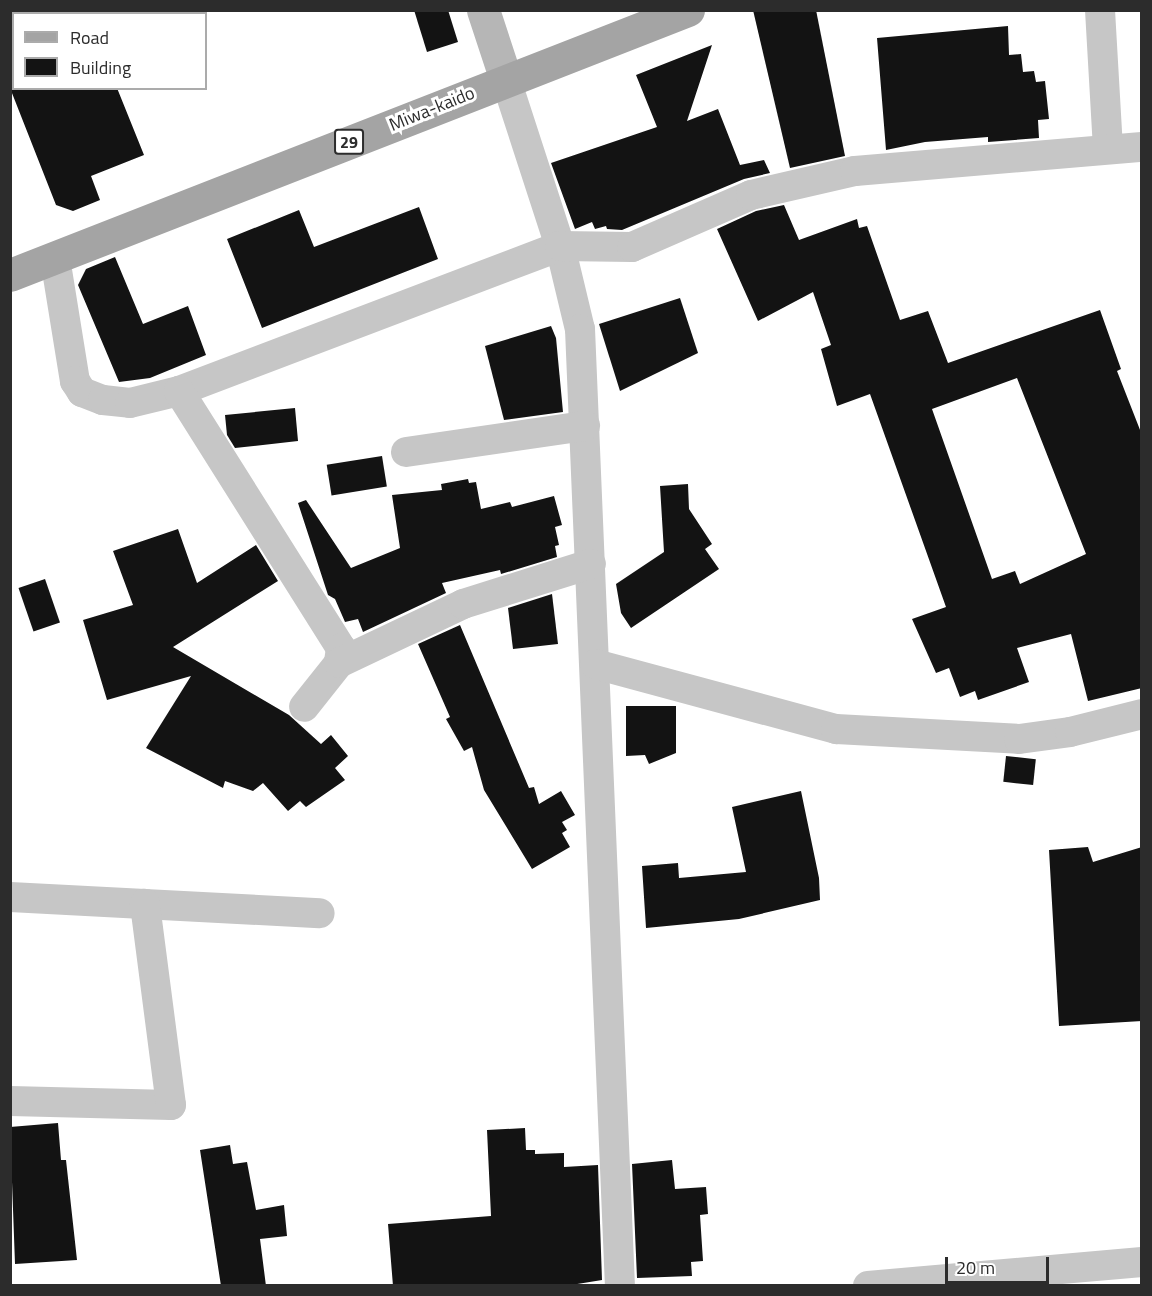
<!DOCTYPE html>
<style>
body{margin:0}
#map{position:relative;width:1152px;height:1296px;overflow:hidden;background:#fff;font-family:"Titillium Web",sans-serif}
div>[style]{position:absolute}
.building>*{inset:0;background:#131313;transform-origin:0 0}
.street>*{height:30px;margin:-15px;padding:0 15px;transform-origin:15px;border-radius:15px;background:#c6c6c6}
.secondary>*{height:33px;margin:-16.5px;padding:0 16.5px;transform-origin:16.5px;border-radius:16.5px;background:#b6b6b6}
.primary>*{height:33px;margin:-16.5px;padding:0 16.5px;transform-origin:16.5px;border-radius:16.5px;background:#a4a4a4}
span{translate:-50% -50%;white-space:nowrap;text-align:center;line-height:1.15;-webkit-text-stroke:6px #fff;paint-order:stroke}
.shield-label span{padding:2px 4px;background:#fff;border:2px solid;border-radius:4px;-webkit-text-stroke-width:0}
.shield-label{font-size:16px;color:#2c2c2c;font-weight:700}
.street-label{font-size:18px;color:#2c2c2c}
.frame{position:absolute;inset:0;border:12px solid #2c2c2c;pointer-events:none}
.legend{position:absolute;left:12px;top:12px;width:195px;height:78px;box-sizing:border-box;background:#fff;border:2px solid #ababab;margin:0;padding:8px 10px;list-style:none;font-size:18px;color:#2c2c2c}
.legend li{display:flex;align-items:center;gap:12px;height:30px}
.legend b{width:30px;border:2px solid #ababab}
.scale{position:absolute;left:945px;top:1257px;width:104px;height:27px;box-sizing:border-box;border:3px solid #2c2c2c;border-top:0;padding-left:8px;font-size:18px;line-height:21px;white-space:nowrap;color:#2c2c2c;-webkit-text-stroke:4px #fff;paint-order:stroke}
</style>
<div id="map">
<div class="building">
<div style="clip-path:polygon(414px 10px,448px 10px,458px 42px,427px 52px)"></div>
<div style="clip-path:polygon(753px 10px,816px 10px,845px 156px,790px 168px)"></div>
<div style="clip-path:polygon(1008px 26px,1009px 55px,1021px 54px,1023px 72px,1034px 71px,1036px 82px,1045px 81px,1049px 119px,1038px 120px,1039px 138px,988px 142px,988px 137px,925px 142px,886px 150px,877px 38px)"></div>
<div style="clip-path:polygon(712px 45px,687px 121px,718px 109px,740px 165px,764px 160px,770px 173px,744px 179px,622px 230px,607px 229px,606px 226px,595px 229px,592px 222px,575px 229px,551px 163px,657px 127px,636px 75px)"></div>
<div style="clip-path:polygon(10px 88px,117px 88px,144px 155px,91px 176px,100px 200px,73px 211px,56px 205px)"></div>
<div style="clip-path:polygon(evenodd,784px 205px,799px 240px,857px 219px,859px 228px,867px 226px,900px 320px,928px 311px,948px 363px,1100px 310px,1121px 369px,1117px 371px,1142px 435px,1142px 688px,1088px 701px,1071px 634px,1017px 648px,1029px 682px,978px 700px,975px 691px,960px 697px,949px 668px,936px 673px,912px 619px,946px 607px,870px 394px,837px 406px,821px 349px,831px 345px,813px 292px,758px 321px,717px 229px,756px 211px,784px 205px,1017px 378px,1086px 554px,1020px 584px,1015px 571px,992px 579px,932px 409px,1017px 378px)"></div>
<div style="clip-path:polygon(419px 207px,438px 259px,262px 328px,227px 239px,299px 210px,314px 247px)"></div>
<div style="clip-path:polygon(115px 257px,143px 324px,188px 306px,206px 355px,150px 378px,119px 382px,78px 285px,86px 269px)"></div>
<div style="clip-path:polygon(680px 298px,698px 353px,620px 391px,599px 324px)"></div>
<div style="clip-path:polygon(551px 326px,556px 338px,563px 412px,504px 420px,485px 346px)"></div>
<div style="clip-path:polygon(295px 408px,298px 441px,235px 448px,227px 435px,225px 415px)"></div>
<div style="left:382px;top:456px;width:31px;height:56px;rotate:81deg"></div>
<div style="clip-path:polygon(468px 479px,469px 483px,476px 482px,481px 509px,510px 502px,512px 507px,554px 496px,562px 525px,555px 527px,559px 545px,555px 546px,557px 557px,501px 574px,500px 570px,442px 583px,446px 593px,363px 632px,358px 619px,345px 622px,335px 599px,328px 595px,298px 503px,306px 500px,351px 568px,400px 548px,392px 495px,442px 490px,441px 484px)"></div>
<div style="clip-path:polygon(688px 484px,689px 509px,712px 544px,705px 549px,719px 569px,631px 628px,621px 613px,616px 584px,664px 552px,660px 486px)"></div>
<div style="clip-path:polygon(178px 529px,197px 583px,256px 545px,278px 581px,173px 647px,289px 715px,321px 744px,331px 735px,348px 756px,335px 768px,345px 780px,306px 807px,300px 801px,288px 811px,263px 783px,253px 791px,225px 781px,223px 788px,146px 748px,191px 676px,107px 700px,83px 620px,133px 605px,113px 551px)"></div>
<div style="left:45px;top:579px;width:46px;height:28px;rotate:71deg"></div>
<div style="clip-path:polygon(552px 594px,558px 644px,513px 649px,508px 608px)"></div>
<div style="clip-path:polygon(460px 625px,529px 788px,534px 787px,539px 804px,561px 791px,575px 815px,562px 822px,567px 830px,562px 833px,570px 847px,532px 869px,484px 790px,472px 747px,464px 751px,446px 719px,450px 717px,418px 644px)"></div>
<div style="clip-path:polygon(626px 706px,676px 706px,676px 753px,649px 764px,645px 755px,626px 756px)"></div>
<div style="left:1006px;top:756px;width:30px;height:26px;rotate:6deg"></div>
<div style="clip-path:polygon(801px 791px,819px 878px,820px 900px,739px 919px,646px 928px,642px 866px,678px 863px,679px 878px,746px 872px,732px 807px)"></div>
<div style="clip-path:polygon(1088px 847px,1093px 862px,1142px 847px,1142px 1021px,1059px 1026px,1049px 850px)"></div>
<div style="clip-path:polygon(58px 1123px,61px 1160px,66px 1160px,77px 1260px,15px 1264px,10px 1127px)"></div>
<div style="clip-path:polygon(525px 1128px,526px 1150px,535px 1150px,535px 1154px,564px 1153px,564px 1167px,598px 1165px,602px 1280px,565px 1286px,393px 1286px,388px 1224px,491px 1216px,487px 1130px)"></div>
<div style="clip-path:polygon(230px 1145px,233px 1164px,247px 1162px,256px 1210px,284px 1205px,287px 1236px,260px 1239px,266px 1286px,221px 1286px,200px 1150px)"></div>
<div style="clip-path:polygon(672px 1160px,675px 1189px,706px 1187px,708px 1214px,700px 1215px,703px 1261px,691px 1262px,692px 1276px,637px 1278px,632px 1164px)"></div>
</div>
<div class="street">
<div style="left:1100px;top:10px;width:139px;rotate:86.7deg"></div>
<div style="left:506px;top:80px;width:175px;rotate:72deg"></div>
<div style="left:560px;top:246px;width:85px;rotate:76.5deg"></div>
<div style="left:580px;top:329px;width:958px;rotate:87.61deg"></div>
<div style="left:55px;top:258px;width:125px;rotate:80.8deg"></div>
<div style="left:75px;top:381px;width:13px;rotate:58deg"></div>
<div style="left:82px;top:392px;width:22px;rotate:21deg"></div>
<div style="left:103px;top:400px;width:27px;rotate:6deg"></div>
<div style="left:130px;top:403px;width:50px;rotate:-13.8deg"></div>
<div style="left:179px;top:391px;width:408px;rotate:-20.8deg"></div>
<div style="left:560px;top:246px;width:72px;rotate:0.8deg"></div>
<div style="left:632px;top:247px;width:130px;rotate:-23.6deg"></div>
<div style="left:751px;top:195px;width:107px;rotate:-13deg"></div>
<div style="left:855px;top:171px;width:288px;rotate:-4.8deg"></div>
<div style="left:179px;top:391px;width:304px;rotate:57.8deg"></div>
<div style="left:341px;top:648px;width:15px;rotate:98deg"></div>
<div style="left:339px;top:663px;width:56px;rotate:128.5deg"></div>
<div style="left:406px;top:452px;width:181px;rotate:-8.3deg"></div>
<div style="left:339px;top:663px;width:137px;rotate:-25.4deg"></div>
<div style="left:463px;top:604px;width:134px;rotate:-17.4deg"></div>
<div style="left:595px;top:664px;width:250px;rotate:15.1deg"></div>
<div style="left:836px;top:729px;width:183px;rotate:3.1deg"></div>
<div style="left:1019px;top:739px;width:51px;rotate:-7.8deg"></div>
<div style="left:1070px;top:732px;width:74px;rotate:-14deg"></div>
<div style="left:10px;top:897px;width:310px;rotate:3deg"></div>
<div style="left:10px;top:1101px;width:161px;rotate:1.4deg"></div>
<div style="left:171px;top:1105px;width:203px;rotate:-97.4deg"></div>
<div style="left:868px;top:1286px;width:275px;rotate:-5deg"></div>
</div>
<div class="secondary">
<div style="left:483px;top:10px;width:74px;rotate:71.8deg"></div>
</div>
<div class="primary">
<div style="left:10px;top:275px;width:728px;rotate:-21.35deg"></div>
</div>
<div class="shield-label">
<span style="left:349px;top:142px">29</span>
</div>
<div class="street-label">
<span style="left:432px;top:109px;rotate:-22deg">Miwa-kaido</span>
</div>
<div class="frame"></div>
<ul class="legend">
<li><b style="height:8px;background:#a4a4a4"></b>Road</li>
<li><b style="height:16px;background:#131313"></b>Building</li>
</ul>
<div class="scale">20 m</div>
</div>
